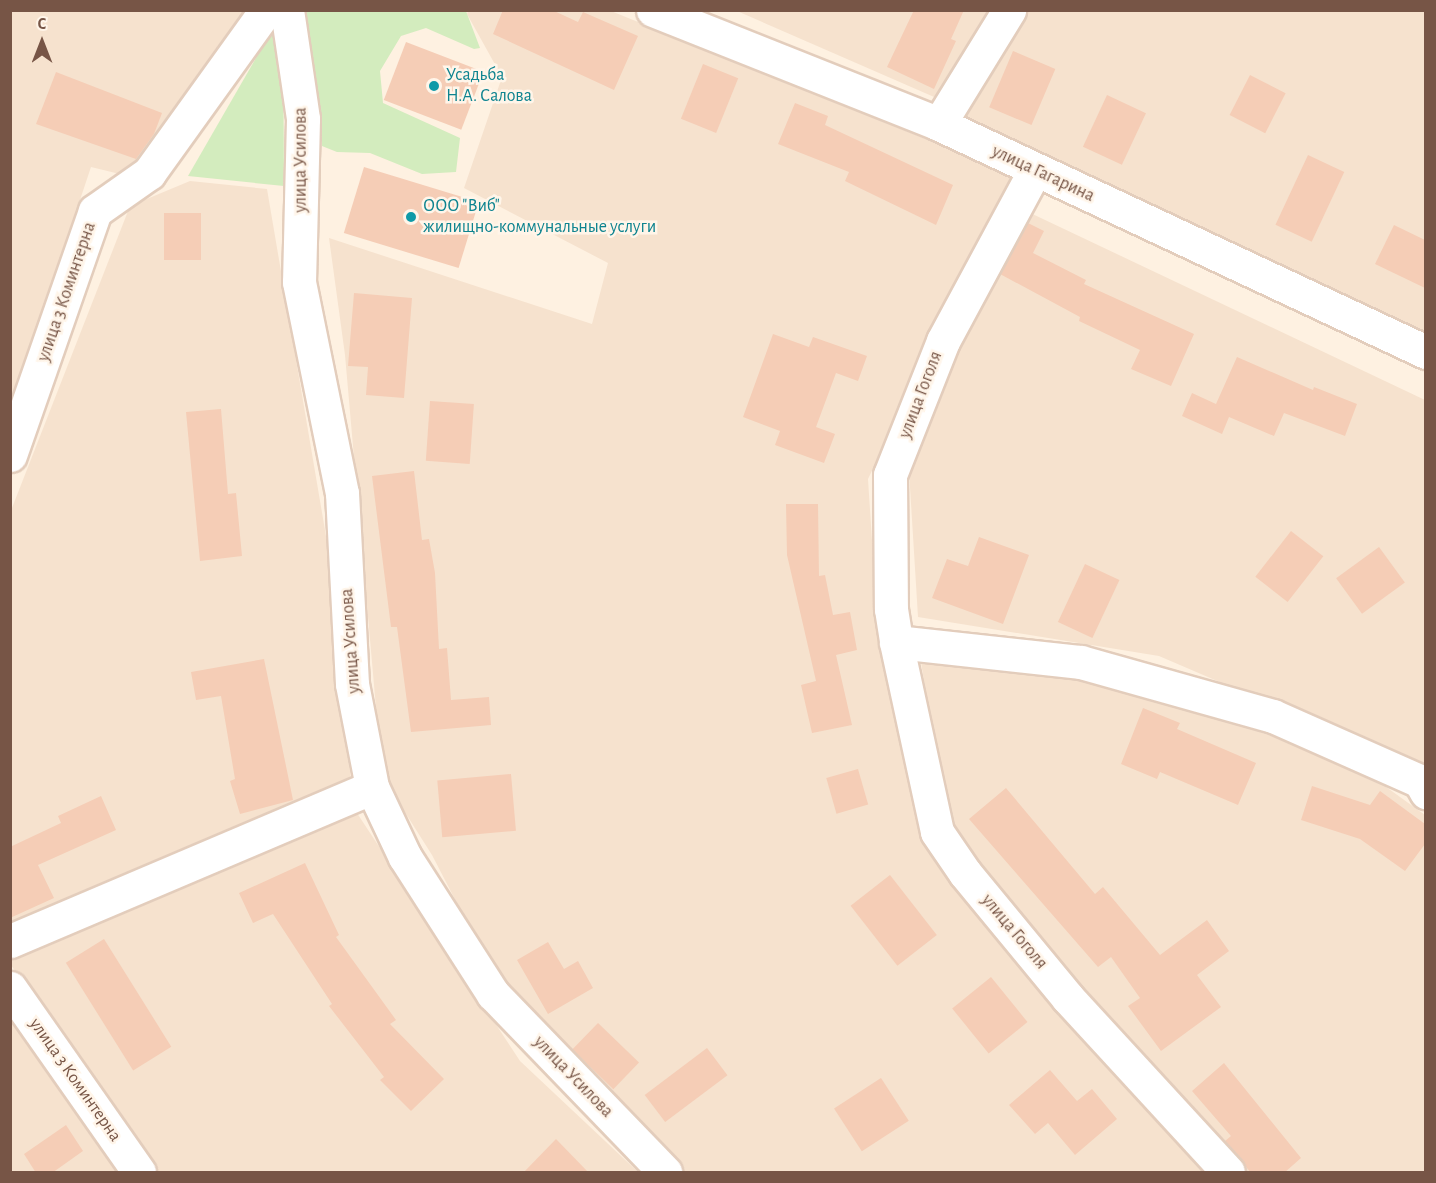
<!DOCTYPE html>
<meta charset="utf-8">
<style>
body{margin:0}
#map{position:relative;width:1436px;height:1183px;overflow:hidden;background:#fef1e1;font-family:"Alegreya Sans",sans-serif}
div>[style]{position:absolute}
.residential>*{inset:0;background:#f6e2ce}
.green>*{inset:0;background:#d3ecbe}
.building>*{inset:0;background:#f5cdb6;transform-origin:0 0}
.roads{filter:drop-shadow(2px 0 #e3cdbc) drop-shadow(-2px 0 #e3cdbc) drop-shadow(0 2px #e3cdbc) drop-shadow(0 -2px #e3cdbc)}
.minor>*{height:33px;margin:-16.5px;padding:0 16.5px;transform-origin:16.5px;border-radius:16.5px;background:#fff}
.dots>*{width:16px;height:16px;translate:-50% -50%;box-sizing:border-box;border:3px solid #fff5e9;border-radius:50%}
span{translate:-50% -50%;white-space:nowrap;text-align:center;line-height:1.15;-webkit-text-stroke:5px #fff5e9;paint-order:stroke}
.culture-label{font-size:18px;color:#0d838f}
.left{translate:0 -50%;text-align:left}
.street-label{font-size:18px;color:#775546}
.frame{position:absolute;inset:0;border:12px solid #775546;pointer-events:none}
.north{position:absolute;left:12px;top:12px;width:60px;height:60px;-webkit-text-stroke:4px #fff5e9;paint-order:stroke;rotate:0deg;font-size:16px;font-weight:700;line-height:24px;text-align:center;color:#775546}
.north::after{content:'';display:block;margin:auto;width:21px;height:27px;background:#775546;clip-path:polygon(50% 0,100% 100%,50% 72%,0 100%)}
</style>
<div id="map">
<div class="residential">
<div style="clip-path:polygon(11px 11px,256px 11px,132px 177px,91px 167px,11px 406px)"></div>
<div style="clip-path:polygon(468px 11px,611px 11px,1014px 175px,868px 479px,879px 648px,931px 855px,1203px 1172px,680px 1172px,503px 992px,432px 855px,382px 776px,345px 355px,329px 238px,592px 324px,608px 263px,464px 188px,502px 77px,467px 14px)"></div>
<div style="clip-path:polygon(737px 11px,996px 11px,941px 100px)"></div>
<div style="clip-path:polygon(1022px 11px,1425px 11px,1425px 332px,957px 114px)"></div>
<div style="clip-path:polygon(190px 181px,267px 189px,327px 542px,351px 780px,11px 929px,10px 513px,130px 206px)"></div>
<div style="clip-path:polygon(1024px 210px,1425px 400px,1425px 770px,1159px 656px,918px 617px,909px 471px,969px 317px)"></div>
<div style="clip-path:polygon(921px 662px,1080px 669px,1357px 766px,1425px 815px,1425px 1172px,1245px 1172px,1055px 966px,946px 824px)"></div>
<div style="clip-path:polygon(355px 810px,520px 1061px,638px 1172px,151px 1172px,11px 965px,10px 954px)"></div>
<div style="clip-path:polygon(10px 1004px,126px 1172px,11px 1172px)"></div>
</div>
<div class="green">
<div style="clip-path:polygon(283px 11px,284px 186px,188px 176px)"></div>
<div style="clip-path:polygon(304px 11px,466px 11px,480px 48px,474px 49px,426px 28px,401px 36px,380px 71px,383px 103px,460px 138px,456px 172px,422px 174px,370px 153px,337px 152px,322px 146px)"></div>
</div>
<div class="building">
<div style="clip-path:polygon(503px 10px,552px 10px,578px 22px,583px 12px,638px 36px,614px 90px,493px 34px)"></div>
<div style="clip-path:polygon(914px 10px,964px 10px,951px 39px,956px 41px,934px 89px,887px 67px)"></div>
<div style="left:406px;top:42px;width:83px;height:62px;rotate:21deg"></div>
<div style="left:1013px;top:51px;width:46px;height:61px;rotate:23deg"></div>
<div style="left:703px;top:64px;width:38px;height:59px;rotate:22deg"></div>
<div style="clip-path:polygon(56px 72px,162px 113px,154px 134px,136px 159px,36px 124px)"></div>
<div style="left:1250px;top:75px;width:40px;height:45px;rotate:27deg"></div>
<div style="left:1107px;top:95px;width:43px;height:57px;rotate:25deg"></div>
<div style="clip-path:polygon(795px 103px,828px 116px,825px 125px,953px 185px,936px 225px,845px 181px,849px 172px,778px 144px)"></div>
<div style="left:1308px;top:155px;width:40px;height:77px;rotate:25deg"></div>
<div style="left:364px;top:167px;width:120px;height:69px;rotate:17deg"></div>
<div style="left:164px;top:213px;width:37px;height:47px"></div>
<div style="clip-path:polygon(1028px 223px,1044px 231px,1033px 253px,1086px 280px,1084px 284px,1194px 334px,1171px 386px,1131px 369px,1140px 350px,1079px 321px,1080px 317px,1000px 274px)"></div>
<div style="clip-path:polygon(1394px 225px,1425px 240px,1425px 288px,1375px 264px)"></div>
<div style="clip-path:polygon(354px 293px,412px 298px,404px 398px,366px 395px,368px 367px,348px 366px)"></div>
<div style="clip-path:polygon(773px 334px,809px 347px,813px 337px,867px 356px,858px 381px,836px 373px,816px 427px,835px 434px,824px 463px,775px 445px,780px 431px,743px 417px)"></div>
<div style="clip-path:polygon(1237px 357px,1313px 390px,1314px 387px,1357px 404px,1345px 436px,1284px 413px,1274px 436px,1229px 417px,1222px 434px,1182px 416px,1192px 393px,1216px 404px)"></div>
<div style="left:430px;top:401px;width:44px;height:60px;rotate:4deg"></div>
<div style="clip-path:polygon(221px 409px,228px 494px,236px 493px,242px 556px,200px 561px,186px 412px)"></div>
<div style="clip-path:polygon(414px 471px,422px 540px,429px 539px,435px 573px,439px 649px,447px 648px,451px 700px,489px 697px,491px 725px,411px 732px,397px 627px,391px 627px,372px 476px)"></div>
<div style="clip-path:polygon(786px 504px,818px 504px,819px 576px,825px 575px,833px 615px,850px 612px,857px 650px,836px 655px,852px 725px,812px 733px,801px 685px,816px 681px,787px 555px)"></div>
<div style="left:1291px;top:531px;width:41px;height:58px;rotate:38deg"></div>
<div style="clip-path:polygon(979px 537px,1029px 555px,1003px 624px,932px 598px,947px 559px,968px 566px)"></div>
<div style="left:1379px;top:547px;width:44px;height:53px;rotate:54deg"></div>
<div style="left:1085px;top:564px;width:38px;height:64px;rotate:25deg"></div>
<div style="clip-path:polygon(264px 659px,293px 800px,240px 814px,230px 781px,235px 779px,221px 696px,196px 700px,191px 672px)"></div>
<div style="clip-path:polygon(1143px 708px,1180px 723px,1177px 729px,1256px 763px,1238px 805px,1160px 772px,1157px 779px,1121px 764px)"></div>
<div style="left:858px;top:769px;width:37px;height:33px;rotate:74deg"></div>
<div style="left:511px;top:774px;width:57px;height:74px;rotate:85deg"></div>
<div style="clip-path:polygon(1312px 786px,1370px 805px,1380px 791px,1425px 824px,1425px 844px,1405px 871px,1360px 839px,1301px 820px)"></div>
<div style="clip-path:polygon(1006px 788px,1095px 894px,1103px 887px,1160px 955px,1207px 920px,1229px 951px,1197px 975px,1221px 1007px,1161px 1051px,1128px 1006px,1140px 998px,1111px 957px,1098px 967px,969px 819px)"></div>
<div style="clip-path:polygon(101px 796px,116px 830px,38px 865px,54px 898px,10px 918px,10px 847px,61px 823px,58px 816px)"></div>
<div style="clip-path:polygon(305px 863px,339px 935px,336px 937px,396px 1020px,390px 1024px,444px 1079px,411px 1111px,380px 1080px,384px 1077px,329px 1006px,332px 1004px,273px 914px,253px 923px,239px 893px)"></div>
<div style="left:890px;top:875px;width:76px;height:50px;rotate:52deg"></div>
<div style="left:104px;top:939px;width:127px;height:45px;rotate:58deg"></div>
<div style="clip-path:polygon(548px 942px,564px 969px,578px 961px,593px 988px,548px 1014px,517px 960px)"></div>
<div style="left:991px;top:977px;width:58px;height:50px;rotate:51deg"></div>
<div style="left:598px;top:1023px;width:57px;height:37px;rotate:44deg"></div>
<div style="left:707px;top:1048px;width:34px;height:78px;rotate:53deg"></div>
<div style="clip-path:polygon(1224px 1063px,1301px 1158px,1284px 1173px,1251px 1173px,1225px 1141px,1231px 1136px,1192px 1091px)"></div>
<div style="clip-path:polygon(1050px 1070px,1077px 1101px,1092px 1089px,1117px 1119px,1075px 1155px,1048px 1123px,1035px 1134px,1009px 1105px)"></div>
<div style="left:881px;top:1078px;width:51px;height:56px;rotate:57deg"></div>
<div style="clip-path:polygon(66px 1125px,83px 1151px,52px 1173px,36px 1173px,24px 1154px)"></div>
<div style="clip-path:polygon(556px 1139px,589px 1173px,523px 1173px)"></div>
</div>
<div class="roads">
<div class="minor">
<div style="left:287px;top:10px;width:110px;rotate:81.6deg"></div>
<div style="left:303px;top:119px;width:163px;rotate:91.4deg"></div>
<div style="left:299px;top:282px;width:215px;rotate:78.5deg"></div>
<div style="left:342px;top:493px;width:191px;rotate:87deg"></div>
<div style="left:352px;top:684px;width:105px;rotate:79deg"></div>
<div style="left:372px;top:787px;width:77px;rotate:64.8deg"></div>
<div style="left:405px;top:857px;width:163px;rotate:57.3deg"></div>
<div style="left:493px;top:994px;width:248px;rotate:46deg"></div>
<div style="left:653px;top:10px;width:308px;rotate:21.7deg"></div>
<div style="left:939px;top:124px;width:538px;rotate:25.09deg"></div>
<div style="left:939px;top:124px;width:134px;rotate:-58.4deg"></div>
<div style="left:1035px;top:170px;width:194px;rotate:118.3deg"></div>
<div style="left:943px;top:341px;width:144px;rotate:111.6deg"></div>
<div style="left:890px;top:475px;width:134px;rotate:89.6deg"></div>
<div style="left:891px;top:609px;width:33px;rotate:81deg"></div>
<div style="left:896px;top:642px;width:194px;rotate:77.8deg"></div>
<div style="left:937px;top:832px;width:50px;rotate:55.7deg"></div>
<div style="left:965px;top:873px;width:162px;rotate:50.5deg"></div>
<div style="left:1068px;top:998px;width:236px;rotate:47.4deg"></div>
<div style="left:10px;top:455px;width:258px;rotate:-70.8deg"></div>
<div style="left:95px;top:211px;width:66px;rotate:-35.1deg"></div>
<div style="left:149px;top:173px;width:201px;rotate:-54.3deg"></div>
<div style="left:896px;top:642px;width:186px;rotate:6.2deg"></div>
<div style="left:1081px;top:662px;width:199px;rotate:15.7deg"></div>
<div style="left:1273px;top:716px;width:161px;rotate:23.9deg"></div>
<div style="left:1420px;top:781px;width:13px;rotate:61deg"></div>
<div style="left:10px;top:941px;width:393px;rotate:-23deg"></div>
<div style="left:10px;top:988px;width:225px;rotate:55deg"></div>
</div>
</div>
<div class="dots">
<div style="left:434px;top:86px;background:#0f9aa8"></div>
<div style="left:411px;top:217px;background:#0f9aa8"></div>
</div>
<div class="culture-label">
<span class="left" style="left:446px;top:86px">Усадьба<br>Н.А. Салова</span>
<span class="left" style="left:423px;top:217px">ООО "Виб"<br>жилищно-коммунальные услуги</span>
</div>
<div class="street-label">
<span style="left:301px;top:160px;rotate:-90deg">улица Усилова</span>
<span style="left:1043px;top:174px;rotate:25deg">улица Гагарина</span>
<span style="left:67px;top:292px;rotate:-71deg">улица 3 Коминтерна</span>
<span style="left:921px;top:395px;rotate:-69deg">улица Гоголя</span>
<span style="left:351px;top:641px;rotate:-94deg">улица Усилова</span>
<span style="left:1014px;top:932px;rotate:50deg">улица Гоголя</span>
<span style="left:573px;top:1077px;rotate:46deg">улица Усилова</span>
<span style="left:75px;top:1080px;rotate:55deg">улица 3 Коминтерна</span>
</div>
<div class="frame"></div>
<div class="north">С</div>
</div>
